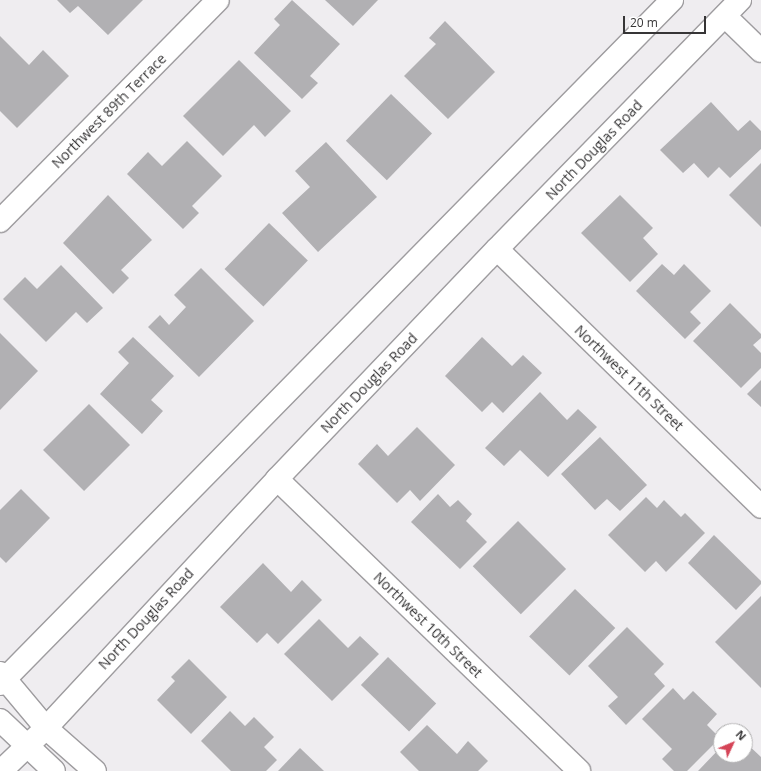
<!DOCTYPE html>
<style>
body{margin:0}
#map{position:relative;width:761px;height:771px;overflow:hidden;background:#efedf0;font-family:"Open Sans",sans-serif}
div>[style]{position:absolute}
.building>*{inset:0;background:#b1b0b3;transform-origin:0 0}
.roads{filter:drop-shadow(1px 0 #9e9c9f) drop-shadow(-1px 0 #9e9c9f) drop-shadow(0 1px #9e9c9f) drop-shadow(0 -1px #9e9c9f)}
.minor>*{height:22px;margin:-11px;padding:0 11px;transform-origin:11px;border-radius:11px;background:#fff}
.major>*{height:22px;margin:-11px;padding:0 11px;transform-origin:11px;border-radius:11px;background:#fff}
span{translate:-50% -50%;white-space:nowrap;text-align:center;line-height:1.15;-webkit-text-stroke:3px #fff;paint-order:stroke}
.street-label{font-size:14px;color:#363536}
.north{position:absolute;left:713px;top:723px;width:40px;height:40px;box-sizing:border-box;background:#fff;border:1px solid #afaeaf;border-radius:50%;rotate:46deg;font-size:11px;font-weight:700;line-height:16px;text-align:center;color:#363536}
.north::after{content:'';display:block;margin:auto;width:14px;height:18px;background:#d54457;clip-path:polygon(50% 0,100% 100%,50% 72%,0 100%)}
.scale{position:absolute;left:623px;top:16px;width:83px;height:18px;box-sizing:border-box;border:2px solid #363536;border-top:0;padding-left:5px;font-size:12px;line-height:14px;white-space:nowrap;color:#363536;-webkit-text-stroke:3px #fff;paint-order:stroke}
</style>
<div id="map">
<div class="building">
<div style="clip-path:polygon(57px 0,143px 0,108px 35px,78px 6px,70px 13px)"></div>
<div style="clip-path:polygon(292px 0,340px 44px,310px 76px,318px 83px,302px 99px,254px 53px,280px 25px,274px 19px)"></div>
<div style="clip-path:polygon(325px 0,378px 0,353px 26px)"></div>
<div style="clip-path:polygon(445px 21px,495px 72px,448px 119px,404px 76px,436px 44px,429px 38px)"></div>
<div style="clip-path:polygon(0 36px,29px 65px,43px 50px,69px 76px,17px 128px,0 111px)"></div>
<div style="clip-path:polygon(239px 60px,291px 111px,265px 137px,254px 125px,223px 156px,183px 116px)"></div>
<div style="left:391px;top:94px;width:57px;height:65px;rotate:44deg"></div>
<div style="clip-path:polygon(711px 102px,738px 131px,750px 120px,761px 131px,761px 149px,730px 178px,719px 167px,708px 178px,694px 163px,683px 173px,660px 150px)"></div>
<div style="clip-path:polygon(187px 141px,222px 176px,192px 206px,199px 213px,183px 229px,127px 174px,148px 152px,162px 166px)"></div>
<div style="clip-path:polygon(326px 142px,377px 197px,318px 252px,282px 213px,310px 187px,295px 171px)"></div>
<div style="clip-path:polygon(761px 163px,761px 227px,729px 195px)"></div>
<div style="clip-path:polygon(108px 195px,152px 240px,121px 270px,129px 278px,113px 294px,63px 243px)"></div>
<div style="clip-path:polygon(620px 195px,653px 228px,643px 238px,658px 254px,630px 282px,581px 233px)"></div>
<div style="left:269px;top:223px;width:54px;height:64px;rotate:44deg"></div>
<div style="clip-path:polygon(662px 264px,674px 275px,684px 264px,711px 291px,690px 312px,701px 323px,685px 339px,636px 291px)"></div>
<div style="clip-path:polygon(61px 265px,103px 308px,87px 323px,76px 312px,46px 342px,3px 299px,25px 277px,37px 289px)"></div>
<div style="clip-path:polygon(201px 268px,254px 321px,199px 377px,148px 327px,160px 315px,169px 325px,186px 307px,174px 295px)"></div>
<div style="clip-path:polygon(730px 303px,761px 334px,761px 338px,753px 345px,761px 353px,761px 368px,741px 388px,693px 341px)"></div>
<div style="clip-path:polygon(0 333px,38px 371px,0 410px)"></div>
<div style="clip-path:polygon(133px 337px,174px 376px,151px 400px,163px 411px,142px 434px,100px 394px,129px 363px,118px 352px)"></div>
<div style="clip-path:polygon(482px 337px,512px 366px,523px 355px,542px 373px,503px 413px,492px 402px,482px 412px,445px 376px)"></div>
<div style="clip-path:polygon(761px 380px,761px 407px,747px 394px)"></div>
<div style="clip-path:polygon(540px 392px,567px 420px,578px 409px,597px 427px,548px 477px,520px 450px,504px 466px,485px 448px)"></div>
<div style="left:89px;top:404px;width:58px;height:65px;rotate:45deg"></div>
<div style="clip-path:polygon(417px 427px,455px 465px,420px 501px,410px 490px,397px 503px,358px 464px,377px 444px,388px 456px)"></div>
<div style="clip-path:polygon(600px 437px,647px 485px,620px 511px,607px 499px,595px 510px,561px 474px)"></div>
<div style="clip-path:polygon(21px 489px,50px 518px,6px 563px,0 557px,0 510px)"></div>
<div style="clip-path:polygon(438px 494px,450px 507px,458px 500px,472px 514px,466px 521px,487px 542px,460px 569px,411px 522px)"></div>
<div style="clip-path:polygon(646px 497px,657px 508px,664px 500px,681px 517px,685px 513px,705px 533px,666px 572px,656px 561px,645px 572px,608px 535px)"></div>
<div style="left:518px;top:521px;width:68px;height:64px;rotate:45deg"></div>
<div style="clip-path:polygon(714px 535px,761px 581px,761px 584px,736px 610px,688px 563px)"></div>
<div style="clip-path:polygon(263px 563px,291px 592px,302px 580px,322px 600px,278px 644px,267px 633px,257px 643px,220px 607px)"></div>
<div style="left:575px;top:589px;width:56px;height:66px;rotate:44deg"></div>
<div style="clip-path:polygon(761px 596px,761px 688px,715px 642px)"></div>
<div style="clip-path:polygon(319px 619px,348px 648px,360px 636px,379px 654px,332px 701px,284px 654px)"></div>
<div style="clip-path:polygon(627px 627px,664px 664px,654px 674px,665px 686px,626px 725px,608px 706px,618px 697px,588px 666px)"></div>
<div style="left:388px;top:657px;width:67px;height:39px;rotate:44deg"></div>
<div style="clip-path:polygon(189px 659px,227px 697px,191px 734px,157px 700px,175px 681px,171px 677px)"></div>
<div style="clip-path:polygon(673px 688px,684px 700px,693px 691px,717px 714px,707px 725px,720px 738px,687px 771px,674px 771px,662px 759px,672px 749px,642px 719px)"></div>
<div style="clip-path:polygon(230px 711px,245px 726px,254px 717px,274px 737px,264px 747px,277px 760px,266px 771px,231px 771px,201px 741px)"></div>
<div style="clip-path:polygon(427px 725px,457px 754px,468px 741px,488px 761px,478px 771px,419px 771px,400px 752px)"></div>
<div style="clip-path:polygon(745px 742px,761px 757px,761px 771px,698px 771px,721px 747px,721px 755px,745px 755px)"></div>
<div style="clip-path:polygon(300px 748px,324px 771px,278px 771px)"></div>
</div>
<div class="roads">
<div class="minor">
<div style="left:725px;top:16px;width:50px;rotate:44.2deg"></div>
<div style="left:0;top:221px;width:310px;rotate:-45.4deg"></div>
<div style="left:497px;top:249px;width:369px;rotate:44.3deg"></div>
<div style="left:277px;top:479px;width:420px;rotate:44deg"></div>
<div style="left:0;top:673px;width:72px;rotate:50.1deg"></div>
<div style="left:46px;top:728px;width:65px;rotate:41.3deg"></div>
<div style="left:0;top:720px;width:74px;rotate:43.4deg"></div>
</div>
<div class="major">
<div style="left:0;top:684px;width:959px;rotate:-45.51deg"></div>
<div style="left:1px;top:771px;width:62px;rotate:-43.7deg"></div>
<div style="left:46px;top:728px;width:340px;rotate:-47.1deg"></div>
<div style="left:277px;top:479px;width:318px;rotate:-46.3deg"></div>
<div style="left:497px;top:249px;width:348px;rotate:-45.7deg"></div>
</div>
</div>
<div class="street-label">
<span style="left:109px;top:111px;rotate:-45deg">Northwest 89th Terrace</span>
<span style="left:594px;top:150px;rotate:-46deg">North Douglas Road</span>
<span style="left:629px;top:378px;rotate:44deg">Northwest 11th Street</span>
<span style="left:369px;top:383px;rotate:-46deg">North Douglas Road</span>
<span style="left:146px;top:619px;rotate:-47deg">North Douglas Road</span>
<span style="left:428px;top:625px;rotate:44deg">Northwest 10th Street</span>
</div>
<div class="north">N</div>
<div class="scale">20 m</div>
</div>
